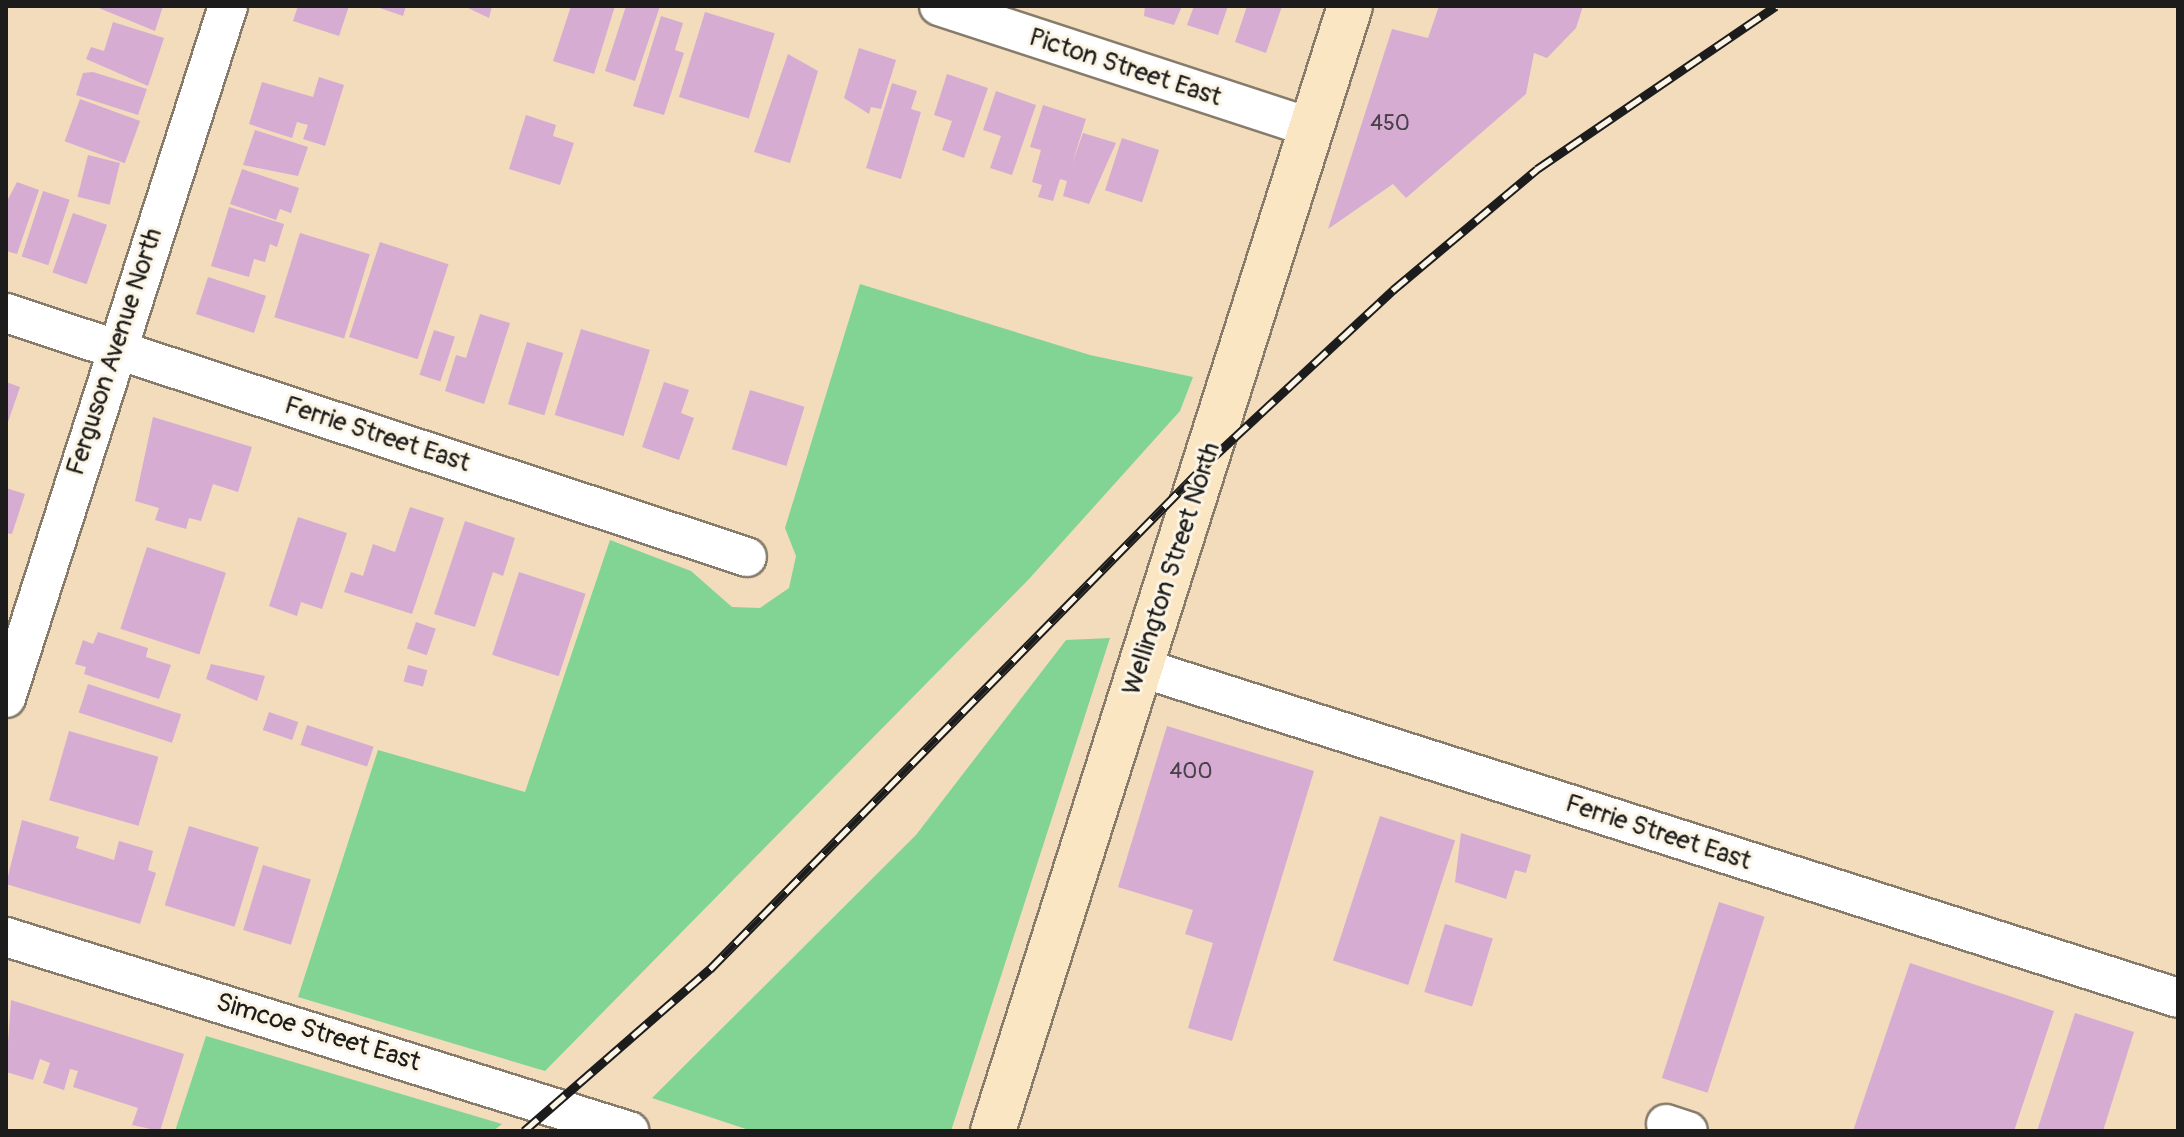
<!DOCTYPE html>
<style>
body{margin:0}
#map{position:relative;width:2184px;height:1137px;overflow:hidden;background:#f2dcbc;font-family:Pangolin,sans-serif}
div>[style]{position:absolute}
.green>*{inset:0;background:#82d495}
.building>*{inset:0;background:#d6acd2;transform-origin:0 0}
.roads{filter:drop-shadow(2px 0 #877c6c) drop-shadow(-2px 0 #877c6c) drop-shadow(0 2px #877c6c) drop-shadow(0 -2px #877c6c)}
.street>*{height:38px;margin:-19px;padding:0 19px;transform-origin:19px;border-radius:19px;background:#fff}
.secondary>*{height:44px;margin:-22px;padding:0 22px;transform-origin:22px;border-radius:22px;background:#fbe6c4}
.rail>*{height:9px;margin-top:-4.5px;transform-origin:0;background:repeating-linear-gradient(90deg,#fcf5e5 0 18px,#1c1c1c 0 36px);box-sizing:border-box;border-block:2px solid #1c1c1c}
span{translate:-50% -50%;white-space:nowrap;text-align:center;line-height:1.15;-webkit-text-stroke:6px #fcf5e5;paint-order:stroke}
.number-label{font-size:22px;color:#4a404a}
.number-label span{-webkit-text-stroke-width:0}
.street-label{font-size:26px;color:#1c1c1c}
.frame{position:absolute;inset:0;border:8px solid #1c1c1c;pointer-events:none}
</style>
<div id="map">
<div class="green">
<div style="clip-path:polygon(860px 284px,1090px 355px,1193px 377px,1180px 411px,1029px 579px,545px 1071px,298px 997px,378px 750px,525px 792px,610px 540px,691px 571px,732px 607px,760px 608px,789px 588px,796px 556px,785px 528px)"></div>
<div style="clip-path:polygon(1110px 638px,951px 1131px,752px 1131px,652px 1098px,916px 835px,1066px 640px)"></div>
<div style="clip-path:polygon(206px 1036px,502px 1124px,493px 1131px,175px 1131px)"></div>
</div>
<div class="building">
<div style="clip-path:polygon(94px 6px,163px 6px,155px 31px)"></div>
<div style="clip-path:polygon(298px 6px,349px 6px,339px 36px,293px 21px)"></div>
<div style="clip-path:polygon(374px 6px,406px 6px,403px 16px)"></div>
<div style="clip-path:polygon(464px 6px,492px 6px,489px 18px)"></div>
<div style="clip-path:polygon(571px 6px,615px 6px,594px 74px,553px 61px)"></div>
<div style="clip-path:polygon(626px 6px,660px 6px,635px 81px,605px 71px)"></div>
<div style="clip-path:polygon(1145px 6px,1182px 6px,1174px 25px,1144px 16px)"></div>
<div style="clip-path:polygon(1194px 6px,1228px 6px,1218px 35px,1187px 25px)"></div>
<div style="clip-path:polygon(1247px 6px,1282px 6px,1266px 53px,1235px 42px)"></div>
<div style="clip-path:polygon(1439px 6px,1583px 6px,1576px 28px,1547px 58px,1534px 53px,1526px 94px,1406px 198px,1393px 184px,1328px 229px,1392px 29px,1428px 38px)"></div>
<div style="left:705px;top:12px;width:73px;height:89px;rotate:17deg"></div>
<div style="clip-path:polygon(661px 16px,683px 23px,675px 50px,684px 53px,664px 115px,633px 106px)"></div>
<div style="clip-path:polygon(113px 22px,164px 38px,148px 86px,86px 59px,91px 47px,104px 51px)"></div>
<div style="clip-path:polygon(859px 48px,896px 60px,881px 109px,871px 107px,869px 114px,844px 98px)"></div>
<div style="clip-path:polygon(788px 54px,818px 71px,790px 163px,754px 152px)"></div>
<div style="clip-path:polygon(93px 72px,147px 89px,138px 115px,76px 95px,83px 73px)"></div>
<div style="clip-path:polygon(947px 74px,988px 88px,964px 158px,942px 150px,952px 121px,934px 115px)"></div>
<div style="clip-path:polygon(319px 77px,344px 85px,325px 146px,303px 139px,308px 125px,297px 122px,292px 138px,249px 124px,262px 82px,313px 97px)"></div>
<div style="clip-path:polygon(892px 83px,917px 91px,911px 109px,921px 112px,901px 179px,866px 168px)"></div>
<div style="clip-path:polygon(996px 91px,1036px 105px,1012px 175px,990px 168px,1001px 136px,983px 130px)"></div>
<div style="left:80px;top:99px;width:64px;height:45px;rotate:20deg"></div>
<div style="clip-path:polygon(1043px 105px,1086px 119px,1072px 164px,1083px 133px,1116px 143px,1089px 204px,1063px 196px,1067px 181px,1060px 179px,1053px 201px,1038px 197px,1042px 185px,1032px 182px,1041px 150px,1030px 147px)"></div>
<div style="clip-path:polygon(526px 115px,556px 125px,553px 136px,574px 143px,560px 185px,509px 169px)"></div>
<div style="clip-path:polygon(255px 130px,308px 147px,298px 176px,243px 165px)"></div>
<div style="left:1122px;top:138px;width:39px;height:55px;rotate:18deg"></div>
<div style="left:88px;top:155px;width:33px;height:43px;rotate:14deg"></div>
<div style="clip-path:polygon(242px 169px,299px 188px,291px 213px,280px 209px,276px 220px,230px 204px)"></div>
<div style="clip-path:polygon(17px 182px,39px 190px,17px 254px,6px 251px,6px 203px)"></div>
<div style="left:43px;top:191px;width:28px;height:69px;rotate:18deg"></div>
<div style="clip-path:polygon(229px 207px,284px 224px,277px 247px,270px 244px,265px 262px,254px 259px,249px 277px,211px 266px)"></div>
<div style="left:73px;top:213px;width:36px;height:63px;rotate:19deg"></div>
<div style="left:300px;top:233px;width:73px;height:88px;rotate:17deg"></div>
<div style="left:380px;top:242px;width:72px;height:100px;rotate:18deg"></div>
<div style="left:208px;top:277px;width:61px;height:39px;rotate:18deg"></div>
<div style="clip-path:polygon(480px 314px,510px 323px,484px 404px,445px 391px,456px 355px,466px 358px)"></div>
<div style="left:581px;top:329px;width:72px;height:90px;rotate:17deg"></div>
<div style="left:434px;top:330px;width:22px;height:47px;rotate:18deg"></div>
<div style="left:527px;top:342px;width:38px;height:65px;rotate:17deg"></div>
<div style="clip-path:polygon(6px 382px,20px 387px,7px 425px,6px 425px)"></div>
<div style="clip-path:polygon(664px 382px,689px 390px,681px 413px,694px 418px,679px 460px,642px 447px)"></div>
<div style="left:750px;top:390px;width:57px;height:62px;rotate:17deg"></div>
<div style="clip-path:polygon(153px 417px,252px 447px,238px 492px,213px 484px,201px 521px,189px 518px,186px 529px,155px 520px,159px 508px,135px 501px)"></div>
<div style="clip-path:polygon(6px 488px,25px 494px,12px 534px,6px 533px)"></div>
<div style="clip-path:polygon(410px 507px,444px 518px,412px 614px,344px 592px,351px 572px,363px 576px,373px 544px,395px 552px)"></div>
<div style="clip-path:polygon(298px 517px,347px 533px,322px 609px,301px 602px,297px 616px,269px 606px)"></div>
<div style="clip-path:polygon(465px 521px,515px 538px,503px 576px,493px 572px,475px 627px,434px 614px)"></div>
<div style="left:147px;top:547px;width:83px;height:86px;rotate:18deg"></div>
<div style="left:519px;top:572px;width:70px;height:87px;rotate:18deg"></div>
<div style="left:416px;top:622px;width:21px;height:28px;rotate:19deg"></div>
<div style="clip-path:polygon(98px 632px,148px 648px,146px 657px,171px 665px,159px 699px,84px 674px,86px 667px,75px 664px,83px 640px,93px 644px)"></div>
<div style="clip-path:polygon(211px 664px,265px 676px,257px 701px,206px 679px)"></div>
<div style="left:408px;top:665px;width:20px;height:17px;rotate:15deg"></div>
<div style="left:88px;top:684px;width:98px;height:30px;rotate:18deg"></div>
<div style="left:269px;top:712px;width:31px;height:19px;rotate:19deg"></div>
<div style="left:307px;top:725px;width:70px;height:21px;rotate:18deg"></div>
<div style="clip-path:polygon(1167px 726px,1314px 771px,1232px 1041px,1188px 1028px,1213px 943px,1185px 934px,1193px 910px,1118px 887px)"></div>
<div style="left:69px;top:731px;width:93px;height:72px;rotate:16deg"></div>
<div style="left:1380px;top:816px;width:79px;height:152px;rotate:18deg"></div>
<div style="clip-path:polygon(22px 820px,79px 837px,76px 848px,114px 860px,119px 841px,153px 851px,148px 870px,156px 873px,140px 924px,6px 884px)"></div>
<div style="left:189px;top:826px;width:73px;height:83px;rotate:17deg"></div>
<div style="clip-path:polygon(1461px 833px,1531px 855px,1526px 873px,1515px 870px,1506px 899px,1455px 882px)"></div>
<div style="left:263px;top:865px;width:50px;height:68px;rotate:17deg"></div>
<div style="left:1719px;top:902px;width:48px;height:185px;rotate:18deg"></div>
<div style="left:1445px;top:924px;width:50px;height:71px;rotate:17deg"></div>
<div style="clip-path:polygon(1910px 963px,2054px 1011px,2014px 1131px,1853px 1131px)"></div>
<div style="clip-path:polygon(11px 1000px,184px 1054px,160px 1131px,132px 1125px,138px 1108px,73px 1087px,78px 1071px,70px 1069px,64px 1090px,43px 1083px,50px 1063px,40px 1059px,33px 1080px,6px 1072px)"></div>
<div style="clip-path:polygon(2075px 1013px,2134px 1032px,2103px 1131px,2037px 1131px)"></div>
</div>
<div class="roads">
<div class="street">
<div style="left:939px;top:6px;width:392px;rotate:18.1deg"></div>
<div style="left:6px;top:313px;width:780px;rotate:18.23deg"></div>
<div style="left:1139px;top:667px;width:1090px;rotate:17.67deg"></div>
<div style="left:6px;top:698px;width:727px;rotate:-72.21deg"></div>
<div style="left:6px;top:937px;width:653px;rotate:17.3deg"></div>
<div style="left:1666px;top:1124px;width:23px;rotate:18deg"></div>
</div>
<div class="secondary">
<div style="left:993px;top:1131px;width:1180px;rotate:-72.39deg"></div>
</div>
</div>
<div class="rail">
<div style="left:524px;top:1131px;width:247px;rotate:-41.1deg"></div>
<div style="left:710px;top:969px;width:711px;rotate:-45.51deg"></div>
<div style="left:1208px;top:462px;width:253px;rotate:-42.9deg"></div>
<div style="left:1393px;top:290px;width:188px;rotate:-40deg"></div>
<div style="left:1537px;top:169px;width:289px;rotate:-34.3deg"></div>
</div>
<div class="number-label">
<span style="left:1390px;top:124px">450</span>
<span style="left:1191px;top:772px">400</span>
</div>
<div class="street-label">
<span style="left:1125px;top:68px;rotate:18deg">Picton Street East</span>
<span style="left:115px;top:352px;rotate:-72deg">Ferguson Avenue North</span>
<span style="left:377px;top:435px;rotate:18deg">Ferrie Street East</span>
<span style="left:1172px;top:569px;rotate:-72deg">Wellington Street North</span>
<span style="left:1658px;top:833px;rotate:18deg">Ferrie Street East</span>
<span style="left:318px;top:1033px;rotate:17deg">Simcoe Street East</span>
</div>
<div class="frame"></div>
</div>
